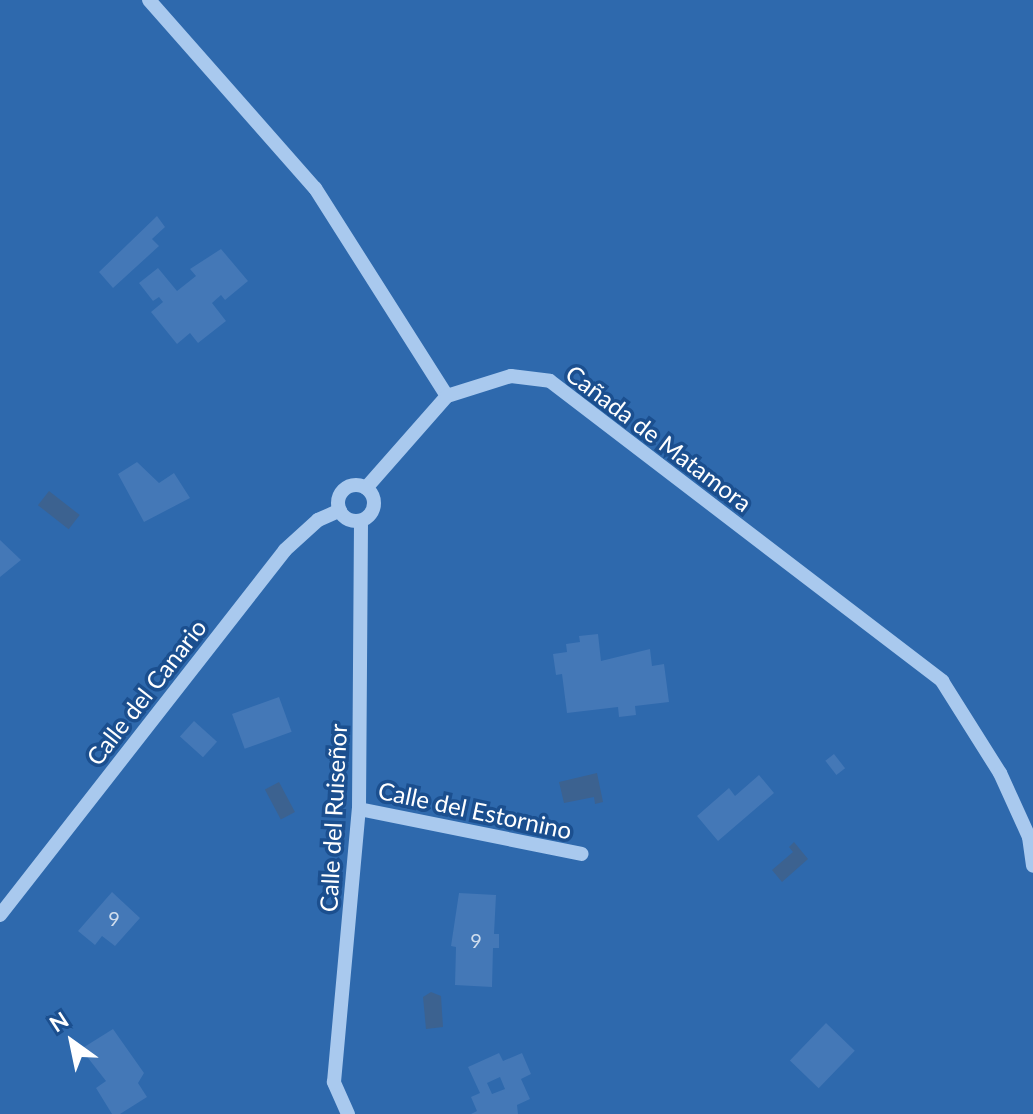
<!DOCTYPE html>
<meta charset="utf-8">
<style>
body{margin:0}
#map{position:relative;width:1033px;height:1114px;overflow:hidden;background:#1b4f8f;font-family:Lato,sans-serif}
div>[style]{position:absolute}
.green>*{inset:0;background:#2e69ad;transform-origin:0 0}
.water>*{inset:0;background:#3c6290;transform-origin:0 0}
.building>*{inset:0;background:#4478b7;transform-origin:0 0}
.minor>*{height:14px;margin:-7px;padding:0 7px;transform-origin:7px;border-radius:7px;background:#a9c9ee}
.minor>.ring{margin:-7px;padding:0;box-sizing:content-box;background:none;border:14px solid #a9c9ee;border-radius:50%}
span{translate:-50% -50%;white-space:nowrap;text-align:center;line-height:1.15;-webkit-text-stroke:7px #1b4f8f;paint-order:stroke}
.number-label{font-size:20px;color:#d0dded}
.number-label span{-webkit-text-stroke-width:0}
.street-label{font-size:24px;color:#fff}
.north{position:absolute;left:32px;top:1002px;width:80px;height:80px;-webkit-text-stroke:6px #1b4f8f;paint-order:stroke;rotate:327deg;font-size:22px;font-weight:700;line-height:32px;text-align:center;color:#fff}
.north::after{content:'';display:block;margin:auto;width:28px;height:36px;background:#fff;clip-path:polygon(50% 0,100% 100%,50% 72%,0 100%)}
</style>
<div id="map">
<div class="green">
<div style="left:0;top:0;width:1033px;height:1114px"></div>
</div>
<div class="water">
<div style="left:49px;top:491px;width:39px;height:18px;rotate:38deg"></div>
<div style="clip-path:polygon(597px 773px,603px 802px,595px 804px,594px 797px,564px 803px,559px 782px)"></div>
<div style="left:279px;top:782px;width:34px;height:16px;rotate:62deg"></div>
<div style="clip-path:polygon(794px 842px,808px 859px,782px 882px,772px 870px,793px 852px,789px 847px)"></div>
<div style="clip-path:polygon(431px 992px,441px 996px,443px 1027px,426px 1029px,423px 997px)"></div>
</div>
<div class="building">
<div style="clip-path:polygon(157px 216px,165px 227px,152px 239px,159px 246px,113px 288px,99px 272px)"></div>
<div style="clip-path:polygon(221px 249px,248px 281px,225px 300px,221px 295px,212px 303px,226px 321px,198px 343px,190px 333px,177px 344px,151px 312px,163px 302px,159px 297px,153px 301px,139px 283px,158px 268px,177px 291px,196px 276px,190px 269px)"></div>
<div style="clip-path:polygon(137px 462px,159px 483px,174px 473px,190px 498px,144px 522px,118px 474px)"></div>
<div style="clip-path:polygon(0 540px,21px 560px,0 577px)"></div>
<div style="clip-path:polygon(598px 634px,601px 661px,650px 649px,652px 666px,664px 664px,669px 702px,635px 706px,636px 715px,619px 717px,618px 707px,567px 713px,562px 674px,556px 675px,553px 654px,567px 652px,566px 644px,580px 642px,579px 636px)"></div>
<div style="left:279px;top:697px;width:37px;height:50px;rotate:70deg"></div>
<div style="left:194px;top:721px;width:31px;height:21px;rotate:42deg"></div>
<div style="left:834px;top:754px;width:18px;height:11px;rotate:52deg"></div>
<div style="clip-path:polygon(759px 775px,774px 793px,718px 841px,697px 816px,729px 788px,735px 796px)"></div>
<div style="clip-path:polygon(112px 892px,140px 918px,115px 946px,102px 936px,95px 945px,78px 931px)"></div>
<div style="clip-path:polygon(459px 893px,496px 895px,494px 934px,499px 934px,499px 948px,493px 948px,492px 987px,455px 985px,456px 947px,451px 946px)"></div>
<div style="left:826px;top:1023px;width:40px;height:52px;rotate:44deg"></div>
<div style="clip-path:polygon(113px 1029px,144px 1073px,138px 1083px,147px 1097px,120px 1114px,112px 1114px,96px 1088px,106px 1081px,81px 1049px)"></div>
<div style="clip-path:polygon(evenodd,499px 1053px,503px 1061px,522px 1053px,531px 1074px,521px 1079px,530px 1099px,517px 1105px,518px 1114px,471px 1114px,477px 1111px,471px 1097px,480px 1093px,468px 1067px,499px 1053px,500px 1077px,505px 1089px,492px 1094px,487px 1083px,500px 1077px)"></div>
</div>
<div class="minor">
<div style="left:149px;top:0;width:251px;rotate:48.6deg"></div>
<div style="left:315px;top:188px;width:246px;rotate:57.6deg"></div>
<div class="ring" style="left:338px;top:485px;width:22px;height:22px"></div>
<div style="left:366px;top:488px;width:123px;rotate:-48.6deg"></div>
<div style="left:447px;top:396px;width:67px;rotate:-17.4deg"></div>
<div style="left:511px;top:376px;width:39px;rotate:7deg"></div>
<div style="left:550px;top:381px;width:494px;rotate:37.4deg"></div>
<div style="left:942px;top:681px;width:109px;rotate:57.8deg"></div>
<div style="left:1000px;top:773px;width:70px;rotate:65.6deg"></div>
<div style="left:1029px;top:837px;width:29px;rotate:82deg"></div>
<div style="left:359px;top:809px;width:227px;rotate:11.4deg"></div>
<div style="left:0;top:915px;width:463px;rotate:-52deg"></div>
<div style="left:285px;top:550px;width:45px;rotate:-42.3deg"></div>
<div style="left:318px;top:520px;width:24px;rotate:-24deg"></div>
<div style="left:348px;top:1114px;width:35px;rotate:-114deg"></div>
<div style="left:334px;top:1082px;width:274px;rotate:-84.8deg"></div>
<div style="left:359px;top:809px;width:288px;rotate:-89.6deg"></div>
</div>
<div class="number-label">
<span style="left:114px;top:918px">9</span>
<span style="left:476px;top:940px">9</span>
</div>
<div class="street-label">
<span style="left:659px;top:438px;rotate:37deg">Cañada de Matamora</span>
<span style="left:146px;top:692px;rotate:-52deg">Calle del Canario</span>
<span style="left:475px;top:810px;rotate:12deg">Calle del Estornino</span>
<span style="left:333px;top:818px;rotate:-87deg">Calle del Ruiseñor</span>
</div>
<div class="north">N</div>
</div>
